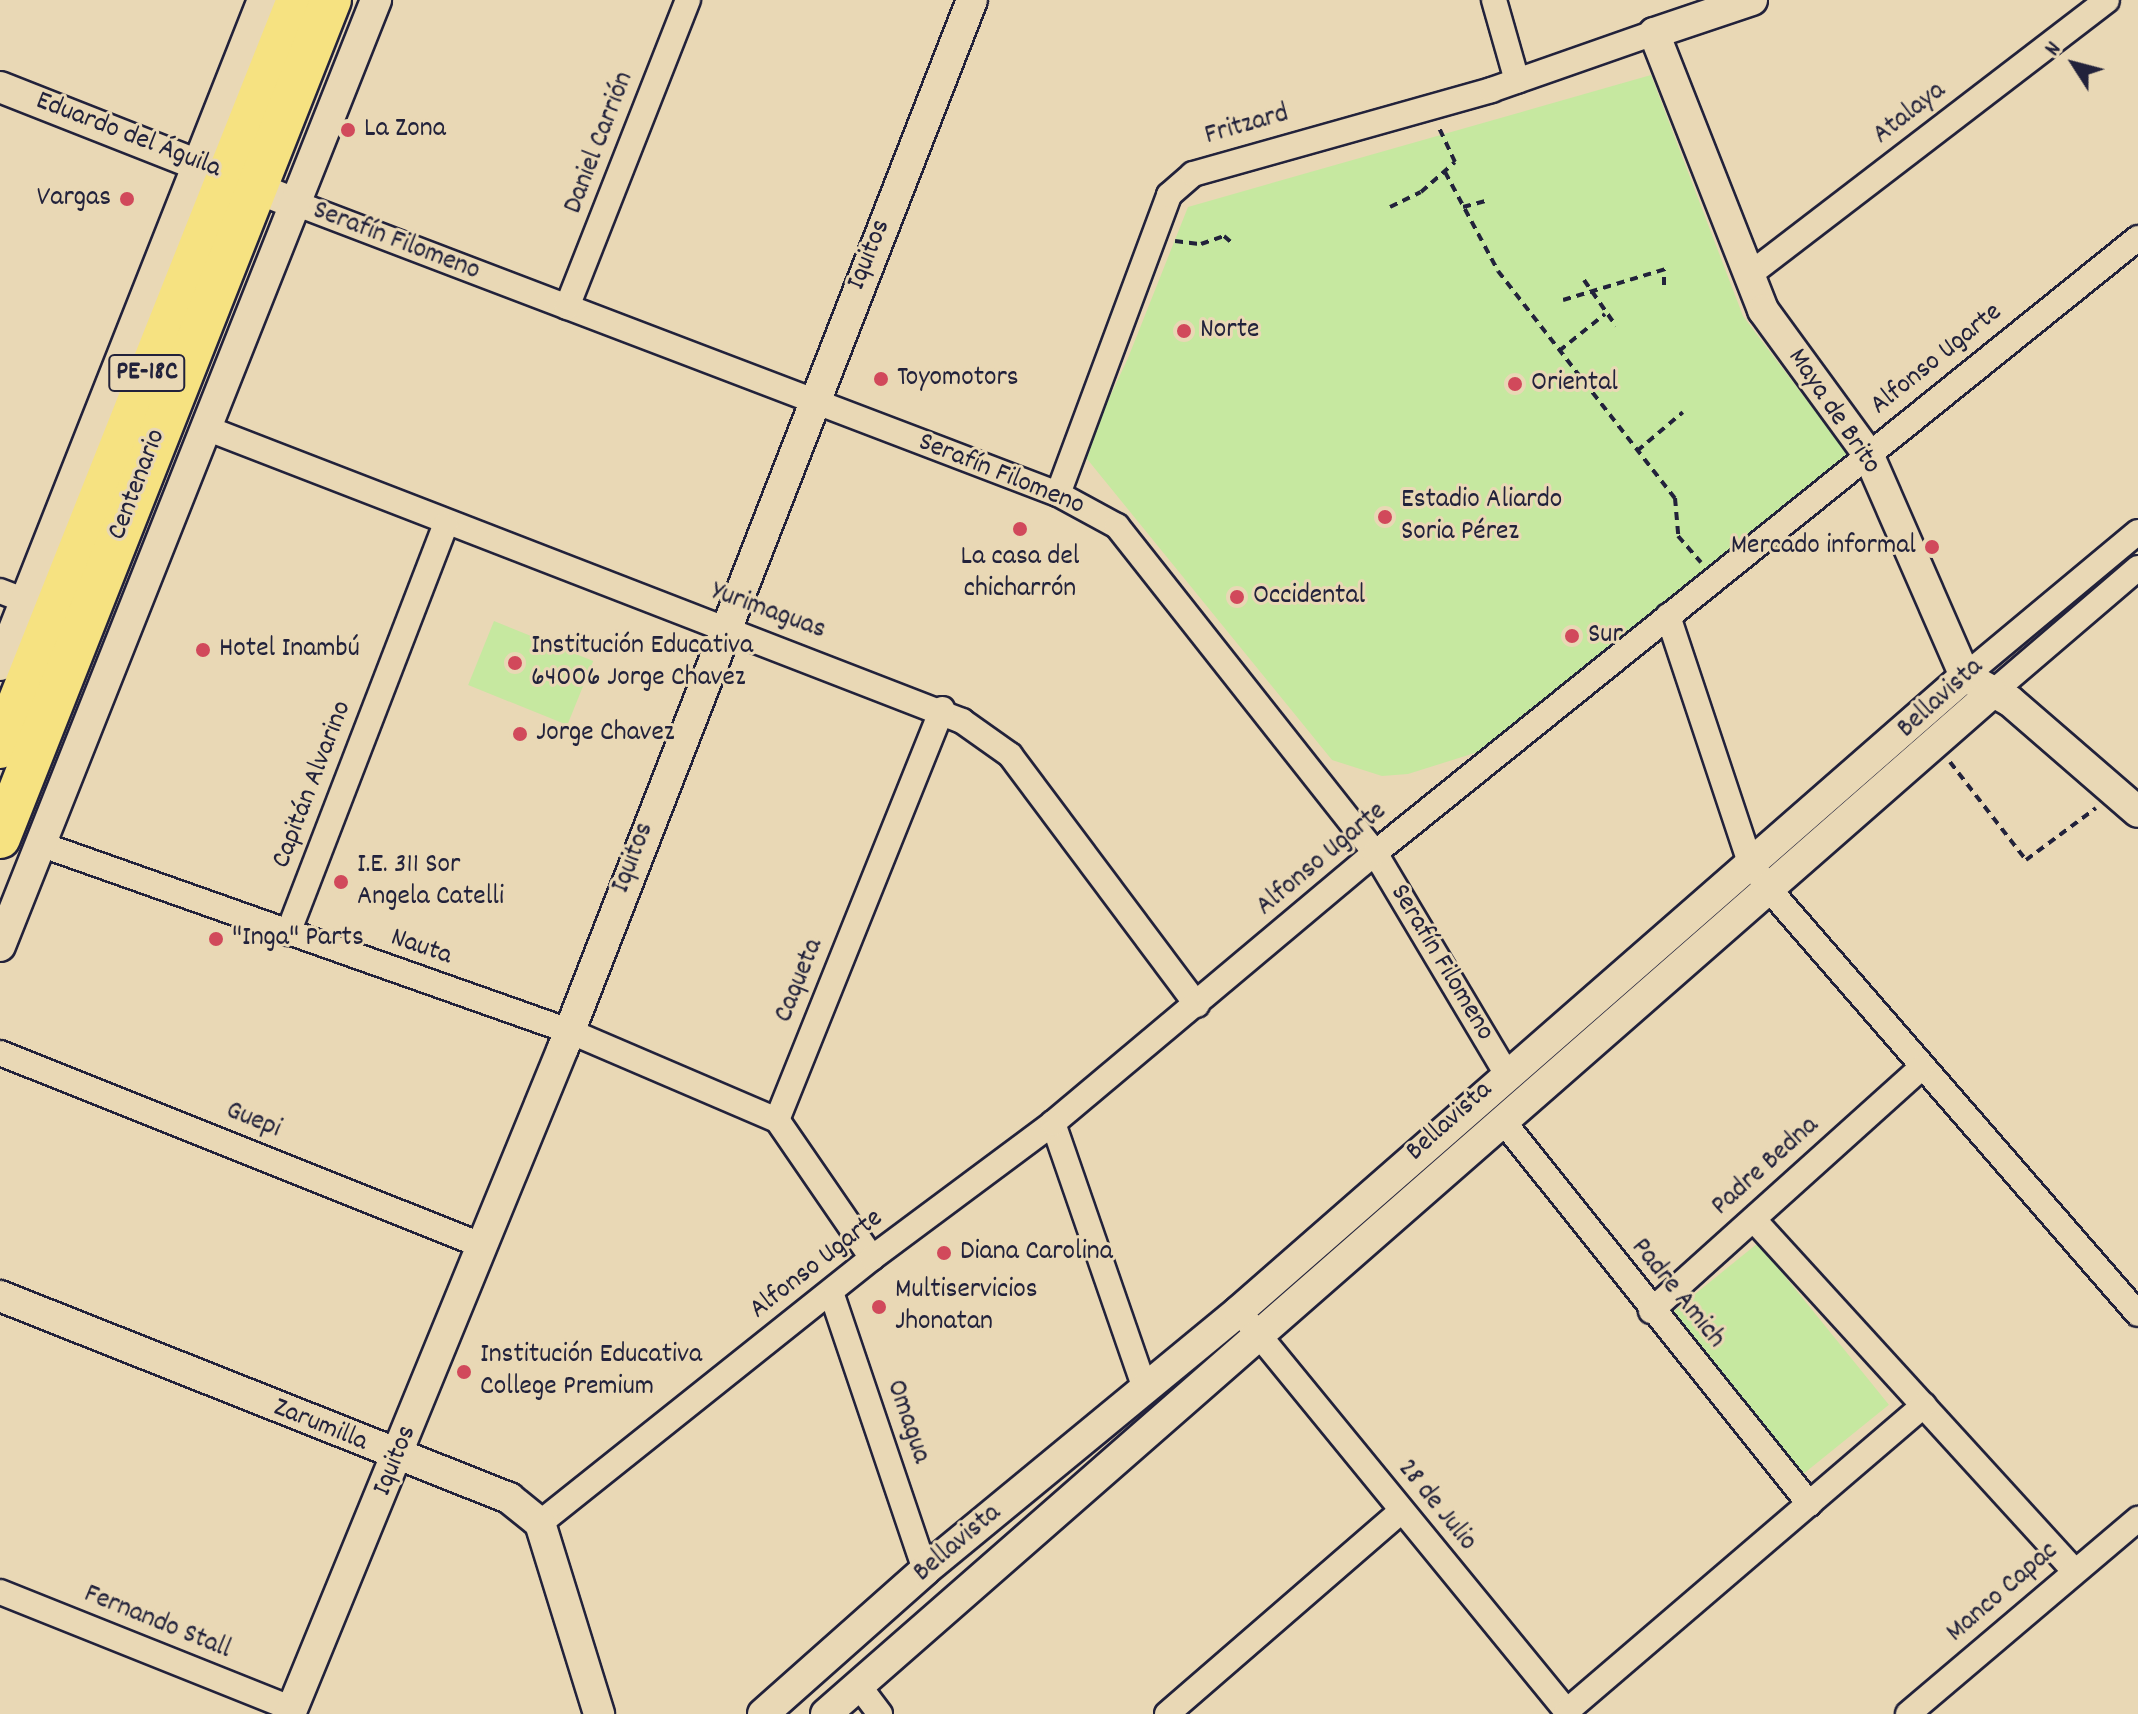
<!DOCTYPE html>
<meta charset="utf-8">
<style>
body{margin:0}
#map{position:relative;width:2138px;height:1714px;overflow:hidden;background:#e9d8b5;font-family:Dekko,sans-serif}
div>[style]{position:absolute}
.green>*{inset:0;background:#c6e8a0;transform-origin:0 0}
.path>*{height:4px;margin-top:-2px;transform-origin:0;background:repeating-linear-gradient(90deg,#22223b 0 8px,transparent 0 14px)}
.roads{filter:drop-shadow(2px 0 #22223b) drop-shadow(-2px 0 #22223b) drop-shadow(0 2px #22223b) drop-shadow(0 -2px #22223b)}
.minor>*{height:24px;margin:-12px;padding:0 12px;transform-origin:12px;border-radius:12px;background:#e9d8b5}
.tertiary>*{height:30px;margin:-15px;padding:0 15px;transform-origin:15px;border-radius:15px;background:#e9d8b5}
.trunk>*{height:40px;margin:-20px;padding:0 20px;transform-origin:20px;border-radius:20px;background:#f6e281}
.dots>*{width:22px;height:22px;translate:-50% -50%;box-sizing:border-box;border:4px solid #e9d8b5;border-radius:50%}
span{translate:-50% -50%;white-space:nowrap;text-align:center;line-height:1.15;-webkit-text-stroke:6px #e9d8b5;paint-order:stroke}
.shield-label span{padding:2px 6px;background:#e9d8b5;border:2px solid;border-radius:6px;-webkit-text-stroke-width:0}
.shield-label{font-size:26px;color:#22223b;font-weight:700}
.street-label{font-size:28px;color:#22223b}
.poi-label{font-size:28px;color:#22223b}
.left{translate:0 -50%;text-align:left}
.right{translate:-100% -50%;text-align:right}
.north{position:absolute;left:2034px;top:24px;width:80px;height:80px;-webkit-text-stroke:6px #e9d8b5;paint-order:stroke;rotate:306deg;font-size:22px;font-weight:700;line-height:32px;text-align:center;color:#22223b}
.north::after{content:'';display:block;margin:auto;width:28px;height:36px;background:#22223b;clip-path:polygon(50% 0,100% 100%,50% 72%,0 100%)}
</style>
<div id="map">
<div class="green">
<div style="clip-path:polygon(1651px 75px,1743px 316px,1848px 455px,1478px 752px,1408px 774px,1382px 776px,1332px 760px,1083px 454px,1128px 358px,1188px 207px)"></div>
<div style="left:494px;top:621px;width:107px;height:69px;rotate:22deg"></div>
<div style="left:1758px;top:1243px;width:208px;height:119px;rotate:51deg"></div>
</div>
<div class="path">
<div style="left:1445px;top:172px;width:112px;rotate:61.8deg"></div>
<div style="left:1498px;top:271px;width:288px;rotate:52.1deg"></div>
<div style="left:1675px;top:498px;width:38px;rotate:85deg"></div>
<div style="left:1678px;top:536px;width:35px;rotate:49deg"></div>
<div style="left:1390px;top:207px;width:34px;rotate:-26deg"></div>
<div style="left:1421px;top:192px;width:45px;rotate:-41.4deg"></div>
<div style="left:1455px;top:162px;width:38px;rotate:-115deg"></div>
<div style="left:1463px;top:207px;width:27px;rotate:-15deg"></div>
<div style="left:1175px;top:241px;width:26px;rotate:7deg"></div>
<div style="left:1201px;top:244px;width:24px;rotate:-19deg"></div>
<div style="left:1224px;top:236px;width:11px;rotate:41deg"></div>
<div style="left:1584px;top:280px;width:56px;rotate:55.2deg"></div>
<div style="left:1664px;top:285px;width:15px;rotate:-90deg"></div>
<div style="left:1563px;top:300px;width:111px;rotate:-16.8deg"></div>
<div style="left:1559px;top:351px;width:59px;rotate:-38.8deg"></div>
<div style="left:1637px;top:451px;width:60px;rotate:-40.3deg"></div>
<div style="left:1950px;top:762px;width:124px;rotate:52.2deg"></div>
<div style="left:2026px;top:860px;width:87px;rotate:-36.6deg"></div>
</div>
<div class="roads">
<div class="minor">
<div style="left:1494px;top:0;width:84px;rotate:74.1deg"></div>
<div style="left:295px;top:203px;width:817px;rotate:20.88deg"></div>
<div style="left:1058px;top:494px;width:67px;rotate:28.5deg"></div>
<div style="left:1117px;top:526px;width:417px;rotate:51.7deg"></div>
<div style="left:1375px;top:853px;width:256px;rotate:59.2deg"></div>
<div style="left:1749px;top:275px;width:451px;rotate:-37.5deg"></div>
<div style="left:567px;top:307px;width:330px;rotate:-68.5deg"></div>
<div style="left:206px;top:428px;width:811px;rotate:21.18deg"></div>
<div style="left:962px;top:721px;width:59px;rotate:35.3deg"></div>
<div style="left:1010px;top:755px;width:312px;rotate:53.2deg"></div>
<div style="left:1058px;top:494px;width:319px;rotate:-69.6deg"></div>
<div style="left:1169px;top:195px;width:32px;rotate:-41deg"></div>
<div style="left:1193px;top:174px;width:310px;rotate:-15.7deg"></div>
<div style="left:1491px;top:90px;width:173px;rotate:-19.3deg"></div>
<div style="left:0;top:591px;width:28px;rotate:21deg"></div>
<div style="left:1668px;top:616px;width:257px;rotate:71.6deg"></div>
<div style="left:1749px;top:860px;width:34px;rotate:56deg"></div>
<div style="left:1768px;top:888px;width:564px;rotate:49.02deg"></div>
<div style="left:1965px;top:676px;width:225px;rotate:-39.8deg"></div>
<div style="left:1992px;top:693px;width:192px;rotate:-40.6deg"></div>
<div style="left:40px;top:844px;width:561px;rotate:19.47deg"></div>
<div style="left:569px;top:1031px;width:226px;rotate:23.2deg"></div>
<div style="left:288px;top:933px;width:438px;rotate:-68.9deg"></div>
<div style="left:0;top:1053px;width:520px;rotate:21.78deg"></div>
<div style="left:1502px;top:1120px;width:492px;rotate:51.3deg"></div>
<div style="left:1053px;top:1123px;width:281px;rotate:70.9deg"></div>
<div style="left:1754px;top:1220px;width:474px;rotate:47.6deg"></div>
<div style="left:872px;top:1258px;width:168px;rotate:-124.5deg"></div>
<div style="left:777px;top:1120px;width:443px;rotate:-68.1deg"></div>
<div style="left:831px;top:1292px;width:293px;rotate:71.3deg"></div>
<div style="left:1651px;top:1311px;width:363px;rotate:-42deg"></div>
<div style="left:1249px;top:1323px;width:505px;rotate:50.7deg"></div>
<div style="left:540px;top:1523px;width:425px;rotate:-38.6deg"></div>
<div style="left:872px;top:1258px;width:226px;rotate:-36.7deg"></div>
<div style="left:1053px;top:1123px;width:420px;rotate:-40deg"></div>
<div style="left:1375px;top:853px;width:980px;rotate:-38.87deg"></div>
<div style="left:0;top:1592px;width:315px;rotate:21.8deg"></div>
<div style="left:859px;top:1686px;width:35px;rotate:53deg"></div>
<div style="left:1567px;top:1711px;width:470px;rotate:-40.6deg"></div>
<div style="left:1167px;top:1714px;width:310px;rotate:-40.9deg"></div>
<div style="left:1908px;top:1714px;width:302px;rotate:-40.3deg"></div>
</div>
<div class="tertiary">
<div style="left:1752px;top:0;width:103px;rotate:161.4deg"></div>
<div style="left:1654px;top:33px;width:298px;rotate:68.5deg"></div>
<div style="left:1763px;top:310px;width:178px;rotate:53.9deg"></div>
<div style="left:1868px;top:454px;width:242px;rotate:66.4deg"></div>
<div style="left:1965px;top:676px;width:51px;rotate:29.1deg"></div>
<div style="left:2010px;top:701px;width:169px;rotate:40.9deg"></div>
<div style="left:0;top:87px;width:317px;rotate:21.5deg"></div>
<div style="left:0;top:665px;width:715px;rotate:-68.42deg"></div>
<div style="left:0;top:946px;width:1018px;rotate:-68.32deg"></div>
<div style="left:0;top:1296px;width:548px;rotate:21.65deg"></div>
<div style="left:509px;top:1498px;width:40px;rotate:39deg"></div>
<div style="left:540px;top:1523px;width:200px;rotate:72.8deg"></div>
<div style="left:290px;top:1714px;width:720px;rotate:-67.71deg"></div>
<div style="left:563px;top:1048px;width:1125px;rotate:-68.68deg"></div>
<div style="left:763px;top:1714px;width:217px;rotate:-41.6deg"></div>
<div style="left:925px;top:1570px;width:407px;rotate:-39.5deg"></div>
<div style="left:1239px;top:1311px;width:965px;rotate:-41.17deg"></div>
<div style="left:826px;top:1714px;width:1550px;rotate:-41.21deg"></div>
</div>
<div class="trunk">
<div style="left:0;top:748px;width:805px;rotate:-68.34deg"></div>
<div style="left:0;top:838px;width:901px;rotate:-68.45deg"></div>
</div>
</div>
<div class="dots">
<div style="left:348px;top:130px;background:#d1495b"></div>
<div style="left:127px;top:199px;background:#d1495b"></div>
<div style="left:1184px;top:331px;background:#d1495b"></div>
<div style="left:881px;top:379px;background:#d1495b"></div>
<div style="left:1515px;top:384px;background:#d1495b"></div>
<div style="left:1385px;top:517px;background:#d1495b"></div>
<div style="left:1020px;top:529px;background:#d1495b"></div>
<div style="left:1932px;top:547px;background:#d1495b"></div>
<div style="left:1237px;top:597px;background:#d1495b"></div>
<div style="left:1572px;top:636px;background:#d1495b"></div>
<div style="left:203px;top:650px;background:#d1495b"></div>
<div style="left:515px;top:663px;background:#d1495b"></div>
<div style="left:520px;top:734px;background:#d1495b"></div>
<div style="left:341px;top:882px;background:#d1495b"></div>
<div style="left:216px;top:939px;background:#d1495b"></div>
<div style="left:944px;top:1253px;background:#d1495b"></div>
<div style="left:879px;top:1307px;background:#d1495b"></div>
<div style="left:464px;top:1372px;background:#d1495b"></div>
</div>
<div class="shield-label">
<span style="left:147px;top:373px">PE-18C</span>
</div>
<div class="street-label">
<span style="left:1910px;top:114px;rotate:-38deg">Atalaya</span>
<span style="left:1247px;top:126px;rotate:-16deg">Fritzard</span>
<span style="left:128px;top:136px;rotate:21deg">Eduardo del Águila</span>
<span style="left:600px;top:143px;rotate:-69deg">Daniel Carrión</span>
<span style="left:396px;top:242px;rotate:21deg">Serafín Filomeno</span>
<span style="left:870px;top:255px;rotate:-68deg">Iquitos</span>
<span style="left:1937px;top:360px;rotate:-39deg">Alfonso Ugarte</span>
<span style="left:1833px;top:412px;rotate:56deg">Maya de Brito</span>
<span style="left:1001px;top:475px;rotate:22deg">Serafín Filomeno</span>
<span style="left:138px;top:485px;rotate:-69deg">Centenario</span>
<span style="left:768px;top:612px;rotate:20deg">Yurimaguas</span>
<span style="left:1941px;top:699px;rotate:-42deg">Bellavista</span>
<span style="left:313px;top:785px;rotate:-69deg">Capitán Alvarino</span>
<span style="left:634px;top:858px;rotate:-69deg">Iquitos</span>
<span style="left:1322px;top:860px;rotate:-40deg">Alfonso Ugarte</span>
<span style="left:421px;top:948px;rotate:19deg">Nauta</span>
<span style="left:1441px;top:963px;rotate:59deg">Serafín Filomeno</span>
<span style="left:800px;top:981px;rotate:-68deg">Caqueta</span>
<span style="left:253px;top:1121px;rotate:22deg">Guepi</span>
<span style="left:1450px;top:1122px;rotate:-42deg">Bellavista</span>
<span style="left:1766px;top:1167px;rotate:-42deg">Padre Bedna</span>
<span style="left:817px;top:1265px;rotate:-38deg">Alfonso Ugarte</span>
<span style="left:1677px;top:1294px;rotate:51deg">Padre Amich</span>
<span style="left:907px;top:1422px;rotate:71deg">Omagua</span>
<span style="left:320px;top:1426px;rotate:22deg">Zarumilla</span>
<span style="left:396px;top:1461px;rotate:-68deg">Iquitos</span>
<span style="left:1436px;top:1506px;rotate:51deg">28 de Julio</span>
<span style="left:958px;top:1544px;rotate:-40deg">Bellavista</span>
<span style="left:2003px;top:1593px;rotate:-41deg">Manco Capac</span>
<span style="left:157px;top:1623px;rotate:22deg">Fernando Stall</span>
</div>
<div class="poi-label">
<span class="left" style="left:364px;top:130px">La Zona</span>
<span class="right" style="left:111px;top:199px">Vargas</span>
<span class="left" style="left:1200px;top:331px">Norte</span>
<span class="left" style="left:897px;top:379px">Toyomotors</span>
<span class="left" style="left:1531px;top:384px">Oriental</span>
<span class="left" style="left:1401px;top:517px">Estadio Aliardo<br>Soria Pérez</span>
<span class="right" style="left:1916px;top:547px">Mercado informal</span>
<span style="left:1020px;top:574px">La casa del<br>chicharrón</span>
<span class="left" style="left:1253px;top:597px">Occidental</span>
<span class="left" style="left:1588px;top:636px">Sur</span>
<span class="left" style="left:531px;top:663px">Institución Educativa<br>64006 Jorge Chavez</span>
<span class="left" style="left:219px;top:650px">Hotel Inambú</span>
<span class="left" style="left:536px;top:734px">Jorge Chavez</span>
<span class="left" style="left:357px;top:882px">I.E. 311 Sor<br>Angela Catelli</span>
<span class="left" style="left:232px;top:939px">"Inga" Parts</span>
<span class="left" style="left:960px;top:1253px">Diana Carolina</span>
<span class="left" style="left:895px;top:1307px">Multiservicios<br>Jhonatan</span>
<span class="left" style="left:480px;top:1372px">Institución Educativa<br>College Premium</span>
</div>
<div class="north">N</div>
</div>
